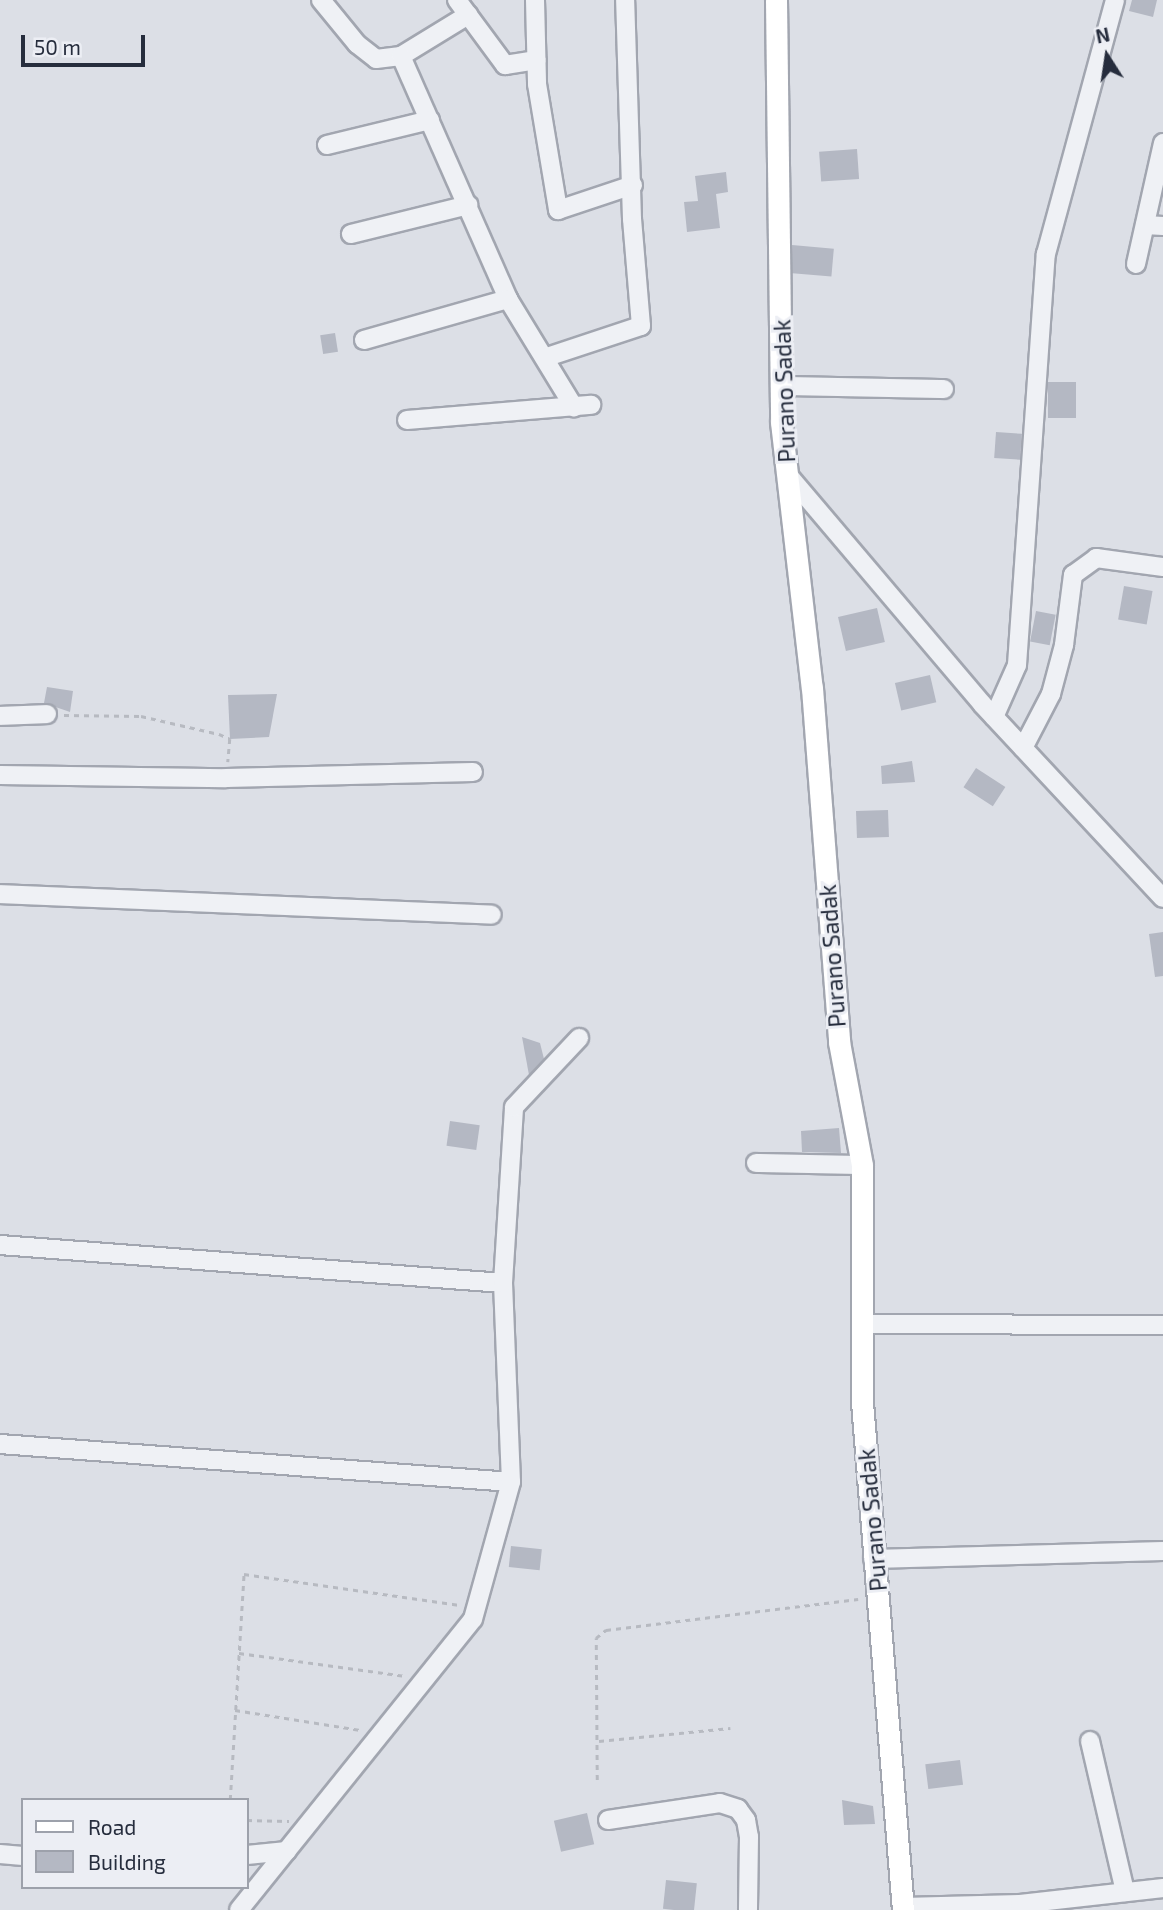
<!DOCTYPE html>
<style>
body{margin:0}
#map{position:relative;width:1163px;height:1910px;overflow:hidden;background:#dcdfe6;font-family:"Exo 2",sans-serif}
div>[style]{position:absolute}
.building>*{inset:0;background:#b4b8c3;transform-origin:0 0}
.path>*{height:2.5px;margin-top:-1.25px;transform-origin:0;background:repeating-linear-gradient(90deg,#b7bac1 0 5px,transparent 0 10px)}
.roads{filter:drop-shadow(2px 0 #a2a6b0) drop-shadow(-2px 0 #a2a6b0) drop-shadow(0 2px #a2a6b0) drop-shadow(0 -2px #a2a6b0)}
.minor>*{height:18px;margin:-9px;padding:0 9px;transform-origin:9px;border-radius:9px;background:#eff1f5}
.major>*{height:21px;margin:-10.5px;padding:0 10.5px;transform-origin:10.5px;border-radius:10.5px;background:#fff}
span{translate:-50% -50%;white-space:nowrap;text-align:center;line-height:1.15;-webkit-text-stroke:6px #eceef4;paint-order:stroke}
.street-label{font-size:23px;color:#262d3d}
.legend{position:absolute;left:21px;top:1798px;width:228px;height:91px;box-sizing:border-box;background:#eceef4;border:2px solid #9da1ab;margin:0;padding:9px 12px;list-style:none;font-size:21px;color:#262d3d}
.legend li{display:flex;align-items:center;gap:14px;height:35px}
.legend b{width:35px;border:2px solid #9da1ab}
.north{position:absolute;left:1072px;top:21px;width:70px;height:70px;-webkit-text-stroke:5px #eceef4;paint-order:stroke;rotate:348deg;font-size:19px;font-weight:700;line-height:28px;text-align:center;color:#262d3d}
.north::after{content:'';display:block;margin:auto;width:24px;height:32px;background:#262d3d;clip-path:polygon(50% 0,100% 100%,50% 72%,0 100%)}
.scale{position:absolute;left:21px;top:35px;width:124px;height:32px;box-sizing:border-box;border:4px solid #262d3d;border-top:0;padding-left:9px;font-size:21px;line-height:24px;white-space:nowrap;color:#262d3d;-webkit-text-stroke:5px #eceef4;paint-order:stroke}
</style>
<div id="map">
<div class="building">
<div style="clip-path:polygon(1132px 0,1157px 0,1153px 17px,1129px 11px)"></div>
<div style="left:857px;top:149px;width:30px;height:38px;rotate:86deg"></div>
<div style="clip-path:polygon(726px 172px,728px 192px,716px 194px,720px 228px,687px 232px,684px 202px,698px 201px,695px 176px)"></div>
<div style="left:792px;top:245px;width:42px;height:28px;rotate:5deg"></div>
<div style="left:335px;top:333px;width:19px;height:15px;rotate:81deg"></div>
<div style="left:1048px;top:382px;width:28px;height:36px"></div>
<div style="left:996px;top:432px;width:26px;height:26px;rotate:4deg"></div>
<div style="left:1124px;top:586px;width:29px;height:34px;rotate:10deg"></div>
<div style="left:877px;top:608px;width:35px;height:40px;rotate:77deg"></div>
<div style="left:1036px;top:611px;width:20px;height:31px;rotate:11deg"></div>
<div style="left:930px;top:675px;width:28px;height:36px;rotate:77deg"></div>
<div style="clip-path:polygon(47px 687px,73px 691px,70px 712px,44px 703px)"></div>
<div style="clip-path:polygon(277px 694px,269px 737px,230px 739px,228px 695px)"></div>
<div style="clip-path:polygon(912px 761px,915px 782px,882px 784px,881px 766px)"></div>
<div style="left:976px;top:768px;width:35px;height:23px;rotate:33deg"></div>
<div style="left:888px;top:810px;width:27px;height:32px;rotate:88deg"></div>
<div style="clip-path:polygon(1163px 932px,1163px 976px,1155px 977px,1149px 934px)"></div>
<div style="clip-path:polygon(522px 1037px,540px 1043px,544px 1059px,529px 1075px)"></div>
<div style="left:450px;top:1121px;width:30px;height:25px;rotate:8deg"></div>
<div style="clip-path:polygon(839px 1128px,841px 1153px,802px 1152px,801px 1131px)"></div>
<div style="left:511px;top:1546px;width:31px;height:21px;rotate:6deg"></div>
<div style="left:960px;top:1760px;width:25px;height:35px;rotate:83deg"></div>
<div style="clip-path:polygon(842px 1800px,873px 1806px,875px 1824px,844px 1825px)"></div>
<div style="left:587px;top:1813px;width:32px;height:34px;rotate:77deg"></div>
<div style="left:666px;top:1880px;width:31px;height:29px;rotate:6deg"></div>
</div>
<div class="path">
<div style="left:64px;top:715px;width:77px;rotate:0.7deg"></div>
<div style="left:141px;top:716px;width:80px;rotate:13deg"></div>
<div style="left:219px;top:734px;width:12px;rotate:24deg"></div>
<div style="left:230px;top:739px;width:23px;rotate:95deg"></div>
<div style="left:239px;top:1653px;width:168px;rotate:7.9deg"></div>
<div style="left:235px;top:1710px;width:127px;rotate:9.1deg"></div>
<div style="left:599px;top:1741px;width:132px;rotate:-5.7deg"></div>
<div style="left:597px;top:1780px;width:142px;rotate:-90.4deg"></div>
<div style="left:596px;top:1638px;width:13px;rotate:-39deg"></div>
<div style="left:606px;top:1630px;width:254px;rotate:-7deg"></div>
<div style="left:230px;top:1800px;width:226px;rotate:-86.5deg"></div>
<div style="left:244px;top:1574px;width:218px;rotate:8.2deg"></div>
<div style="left:247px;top:1820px;width:42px;rotate:1.4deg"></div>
</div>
<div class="roads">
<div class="minor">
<div style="left:321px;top:0;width:57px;rotate:50.7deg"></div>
<div style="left:357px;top:44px;width:24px;rotate:38deg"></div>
<div style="left:376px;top:59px;width:25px;rotate:-7deg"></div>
<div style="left:401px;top:56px;width:79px;rotate:-31.5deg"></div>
<div style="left:457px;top:0;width:81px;rotate:53.6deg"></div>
<div style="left:505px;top:65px;width:32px;rotate:-9deg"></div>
<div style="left:535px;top:0;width:84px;rotate:88.6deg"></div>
<div style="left:537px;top:84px;width:128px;rotate:80.5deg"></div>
<div style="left:558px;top:210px;width:79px;rotate:-18.4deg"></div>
<div style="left:401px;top:56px;width:266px;rotate:66.2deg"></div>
<div style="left:508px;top:299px;width:127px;rotate:58.6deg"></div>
<div style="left:327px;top:145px;width:106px;rotate:-13.6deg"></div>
<div style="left:1145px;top:225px;width:18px;rotate:3deg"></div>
<div style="left:351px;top:234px;width:121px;rotate:-13.9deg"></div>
<div style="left:1136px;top:264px;width:124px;rotate:-77.4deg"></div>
<div style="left:364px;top:340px;width:150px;rotate:-15.9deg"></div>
<div style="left:547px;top:357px;width:99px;rotate:-18.3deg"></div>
<div style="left:641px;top:326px;width:107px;rotate:-94.8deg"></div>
<div style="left:632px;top:219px;width:219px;rotate:-91.8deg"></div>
<div style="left:783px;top:386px;width:161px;rotate:1.1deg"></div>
<div style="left:407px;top:420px;width:185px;rotate:-4.7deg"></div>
<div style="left:788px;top:475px;width:300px;rotate:49.7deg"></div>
<div style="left:982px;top:704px;width:265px;rotate:47deg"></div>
<div style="left:0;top:716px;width:47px;rotate:-2.4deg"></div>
<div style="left:994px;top:717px;width:57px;rotate:-66.1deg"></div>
<div style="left:1017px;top:665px;width:412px;rotate:-86deg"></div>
<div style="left:1046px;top:254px;width:263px;rotate:-74.8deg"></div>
<div style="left:1023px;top:748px;width:61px;rotate:-62.6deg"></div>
<div style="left:1051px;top:694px;width:51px;rotate:-75.1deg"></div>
<div style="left:1064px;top:645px;width:71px;rotate:-82.7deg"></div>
<div style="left:1073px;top:575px;width:29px;rotate:-36deg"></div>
<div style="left:1096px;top:558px;width:68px;rotate:7.7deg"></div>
<div style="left:0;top:775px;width:226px;rotate:0.8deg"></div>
<div style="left:226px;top:778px;width:247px;rotate:-1.4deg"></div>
<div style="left:0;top:894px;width:492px;rotate:2.4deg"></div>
<div style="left:756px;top:1163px;width:106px;rotate:1.1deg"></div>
<div style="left:0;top:1245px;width:504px;rotate:4.32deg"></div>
<div style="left:865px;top:1324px;width:298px;rotate:0.2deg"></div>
<div style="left:0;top:1444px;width:512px;rotate:4.25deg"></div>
<div style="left:873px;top:1559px;width:290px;rotate:-1.6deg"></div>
<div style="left:1090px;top:1741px;width:155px;rotate:76.9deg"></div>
<div style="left:608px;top:1820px;width:113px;rotate:-8.6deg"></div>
<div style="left:720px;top:1803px;width:19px;rotate:18deg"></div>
<div style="left:738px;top:1809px;width:14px;rotate:54deg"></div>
<div style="left:746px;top:1820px;width:17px;rotate:80deg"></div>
<div style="left:749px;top:1837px;width:73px;rotate:90.8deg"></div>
<div style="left:0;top:1854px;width:23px;rotate:5deg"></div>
<div style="left:247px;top:1855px;width:40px;rotate:-5.7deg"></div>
<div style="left:903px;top:1907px;width:117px;rotate:-1.5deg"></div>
<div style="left:1020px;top:1904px;width:144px;rotate:-6.4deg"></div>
<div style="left:239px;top:1910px;width:373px;rotate:-51.2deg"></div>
<div style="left:473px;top:1619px;width:142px;rotate:-74.5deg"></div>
<div style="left:511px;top:1482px;width:199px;rotate:-92.3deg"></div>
<div style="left:503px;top:1283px;width:176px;rotate:-86.4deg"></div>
<div style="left:514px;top:1107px;width:95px;rotate:-46.7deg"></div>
</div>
<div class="major">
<div style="left:776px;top:0;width:422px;rotate:89.3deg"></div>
<div style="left:781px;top:422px;width:268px;rotate:83.4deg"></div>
<div style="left:812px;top:688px;width:355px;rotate:85.6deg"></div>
<div style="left:839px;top:1042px;width:125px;rotate:79.4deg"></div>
<div style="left:862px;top:1165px;width:237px;rotate:90deg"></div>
<div style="left:862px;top:1402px;width:510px;rotate:85.39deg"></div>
</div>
</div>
<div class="street-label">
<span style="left:784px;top:391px;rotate:-92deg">Purano Sadak</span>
<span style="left:832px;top:956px;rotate:-94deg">Purano Sadak</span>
<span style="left:872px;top:1520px;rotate:-95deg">Purano Sadak</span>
</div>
<ul class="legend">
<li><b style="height:9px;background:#fff"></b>Road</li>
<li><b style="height:19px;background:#b4b8c3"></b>Building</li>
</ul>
<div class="north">N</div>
<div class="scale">50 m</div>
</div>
